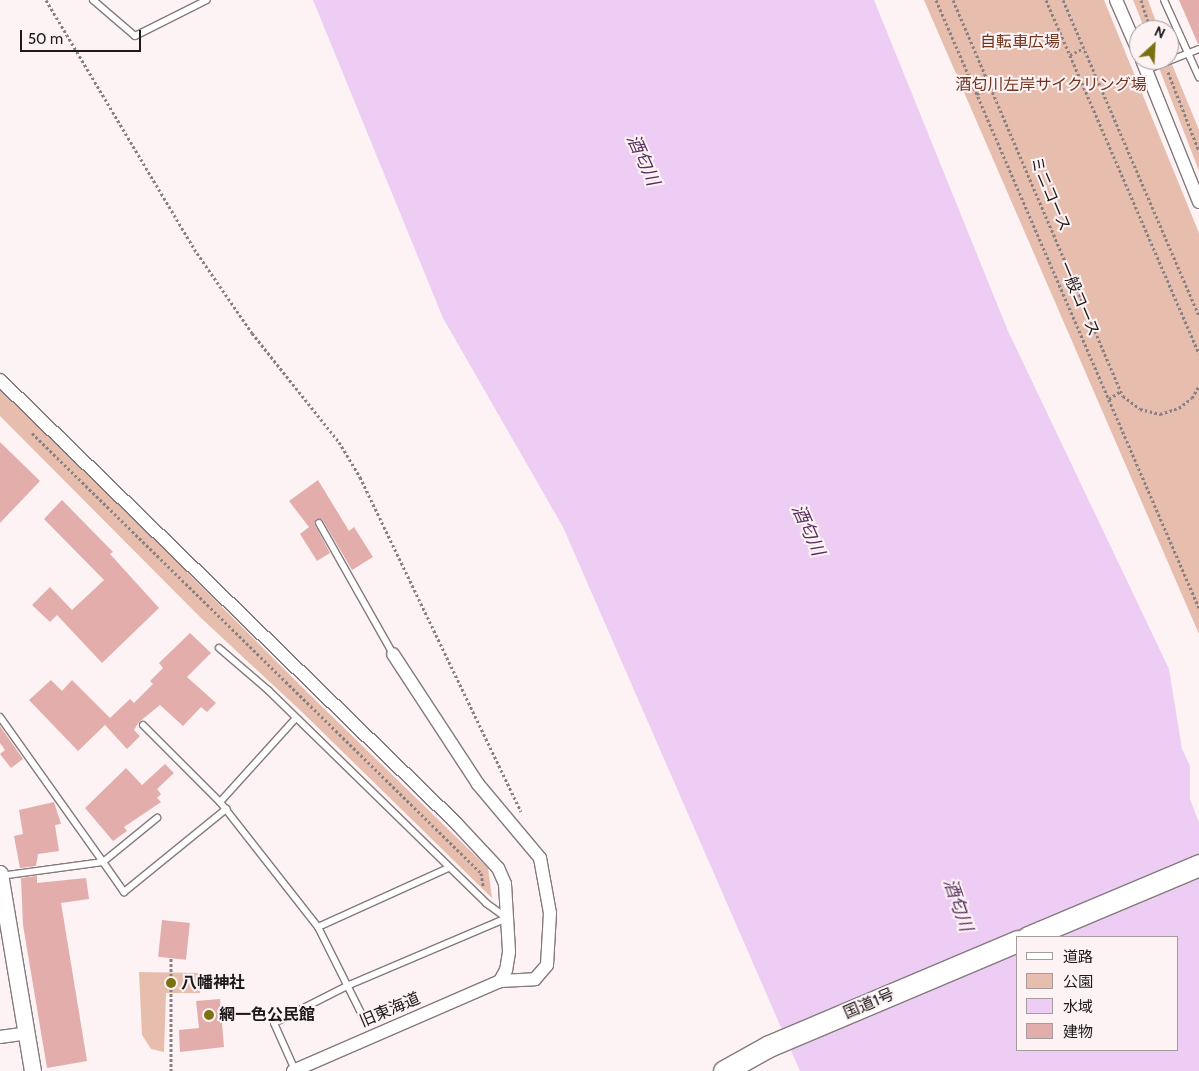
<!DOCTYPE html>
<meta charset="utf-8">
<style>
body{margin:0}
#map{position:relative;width:1199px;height:1071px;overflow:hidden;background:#fdf2f4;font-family:Cabin,"Noto Sans JP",sans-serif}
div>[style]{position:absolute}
.green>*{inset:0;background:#e7bdae}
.water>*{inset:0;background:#edcdf4}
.building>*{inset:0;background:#e3adab;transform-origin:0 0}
.path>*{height:3px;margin-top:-1.5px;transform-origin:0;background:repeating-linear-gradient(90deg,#888182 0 2.5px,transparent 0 5px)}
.roads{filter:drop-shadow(1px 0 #847a7d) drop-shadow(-1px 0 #847a7d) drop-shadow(0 1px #847a7d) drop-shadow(0 -1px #847a7d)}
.service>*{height:6px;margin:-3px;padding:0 3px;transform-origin:3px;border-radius:3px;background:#fff}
.minor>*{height:12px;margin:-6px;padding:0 6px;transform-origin:6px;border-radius:6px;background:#fff}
.tertiary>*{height:16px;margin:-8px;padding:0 8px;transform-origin:8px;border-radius:8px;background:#fff}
.trunk>*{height:21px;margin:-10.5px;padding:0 10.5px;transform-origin:10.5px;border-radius:10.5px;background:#fff}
.dots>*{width:14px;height:14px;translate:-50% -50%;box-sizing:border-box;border:2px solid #fdf2f4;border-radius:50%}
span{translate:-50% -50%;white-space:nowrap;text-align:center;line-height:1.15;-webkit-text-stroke:4px #fdf2f4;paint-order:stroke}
.park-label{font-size:16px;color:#71351d}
.street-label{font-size:16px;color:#1e1a1b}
.poi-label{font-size:16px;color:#1e1a1b;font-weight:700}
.left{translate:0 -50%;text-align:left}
.water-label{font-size:18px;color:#572f5f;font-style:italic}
.legend{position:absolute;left:1016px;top:936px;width:162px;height:115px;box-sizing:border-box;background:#fdf2f4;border:1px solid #a49c9d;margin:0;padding:6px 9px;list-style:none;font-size:15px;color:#1e1a1b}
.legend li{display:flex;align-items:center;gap:10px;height:25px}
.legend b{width:25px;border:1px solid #a49c9d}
.north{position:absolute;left:1129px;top:20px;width:50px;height:50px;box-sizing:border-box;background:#fdf2f4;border:1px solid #a49c9d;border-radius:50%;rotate:25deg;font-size:14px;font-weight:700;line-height:20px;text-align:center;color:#1e1a1b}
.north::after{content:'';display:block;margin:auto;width:18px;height:22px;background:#7c7110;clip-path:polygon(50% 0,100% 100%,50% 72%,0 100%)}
.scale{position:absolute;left:20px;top:30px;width:121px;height:22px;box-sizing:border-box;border:2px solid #1e1a1b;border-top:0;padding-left:6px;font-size:15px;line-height:18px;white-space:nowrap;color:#1e1a1b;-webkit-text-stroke:4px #fdf2f4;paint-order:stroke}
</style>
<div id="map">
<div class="green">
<div style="clip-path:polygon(924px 0,1104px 0,1199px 233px,1199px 634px)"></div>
<div style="clip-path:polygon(1133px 0,1148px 0,1159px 30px,1145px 30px)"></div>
<div style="clip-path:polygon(1169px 57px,1199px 130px,1199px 171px,1156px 60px,1169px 60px)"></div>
<div style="clip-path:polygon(0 385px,306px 691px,488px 868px,492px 898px,302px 712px,200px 617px,0 416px)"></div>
<div style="clip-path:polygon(139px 972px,202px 973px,200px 993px,166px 993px,164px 1052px,151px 1049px,142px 1035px)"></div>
</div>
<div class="water">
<div style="clip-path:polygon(evenodd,313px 0,874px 0,1008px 331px,1169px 669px,1182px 749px,1190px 766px,1190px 799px,1199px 823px,1199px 1071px,800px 1071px,563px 527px,443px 318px,313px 0,1018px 937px,1178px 937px,1178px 1050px,1018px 1050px,1018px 937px)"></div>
</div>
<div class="building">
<div style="clip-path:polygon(1179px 0,1199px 0,1199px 44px,1198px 44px)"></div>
<div style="clip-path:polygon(0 442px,40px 481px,0 523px)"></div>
<div style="clip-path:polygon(318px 480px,349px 531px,354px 527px,373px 557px,352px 570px,322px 519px,316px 519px,314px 523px,330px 553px,317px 561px,300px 534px,309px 527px,289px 501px)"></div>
<div style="clip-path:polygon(62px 500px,113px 552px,110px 554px,159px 608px,102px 663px,57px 615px,50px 622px,32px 605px,50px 587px,72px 610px,104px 580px,44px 519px)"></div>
<div style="clip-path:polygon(190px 633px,211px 653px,187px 677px,216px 703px,207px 712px,201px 707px,183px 726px,160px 705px,139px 722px,134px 730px,140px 736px,127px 749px,105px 725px,78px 751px,29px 700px,51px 680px,62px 691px,72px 680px,110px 718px,130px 699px,134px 703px,153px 684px,150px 681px,163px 668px,159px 663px)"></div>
<div style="clip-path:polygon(0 726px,23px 759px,11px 768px,0 754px,5px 750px,0 743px)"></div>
<div style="clip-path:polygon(165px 764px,174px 773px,157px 789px,161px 794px,157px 798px,161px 802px,124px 827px,127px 831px,113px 841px,85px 808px,126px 768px,142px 785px)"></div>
<div style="clip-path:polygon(54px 802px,61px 824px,55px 825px,59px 851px,38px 854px,36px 866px,20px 868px,14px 836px,23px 834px,19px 810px)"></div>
<div style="clip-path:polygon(37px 876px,37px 883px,86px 878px,89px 899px,61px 903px,87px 1061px,47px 1068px,23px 925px,21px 878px)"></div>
<div style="left:162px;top:920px;width:28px;height:37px;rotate:6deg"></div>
<div style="clip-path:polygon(220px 999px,224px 1047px,180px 1052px,179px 1030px,199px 1028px,196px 1001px)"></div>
</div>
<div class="path">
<div style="left:46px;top:0;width:295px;rotate:59.2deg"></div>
<div style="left:197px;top:253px;width:97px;rotate:55.5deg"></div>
<div style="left:252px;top:333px;width:139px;rotate:51.4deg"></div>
<div style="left:339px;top:442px;width:41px;rotate:59deg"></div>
<div style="left:360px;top:477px;width:371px;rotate:64.3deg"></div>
<div style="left:936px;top:0;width:662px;rotate:66.61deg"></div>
<div style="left:953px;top:0;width:431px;rotate:66.8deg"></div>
<div style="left:1123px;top:396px;width:21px;rotate:37deg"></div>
<div style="left:1140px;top:409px;width:21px;rotate:14deg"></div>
<div style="left:1160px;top:414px;width:20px;rotate:-18deg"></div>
<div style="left:1179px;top:408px;width:16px;rotate:-38deg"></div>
<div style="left:1192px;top:398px;width:14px;rotate:-60deg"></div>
<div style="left:1046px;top:0;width:385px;rotate:66.6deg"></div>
<div style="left:1063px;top:0;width:344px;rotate:66.7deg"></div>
<div style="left:1141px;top:0;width:32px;rotate:72deg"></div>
<div style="left:1070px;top:55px;width:16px;rotate:-27deg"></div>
<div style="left:1168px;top:72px;width:85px;rotate:68.6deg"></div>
<div style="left:977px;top:94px;width:14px;rotate:-25deg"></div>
<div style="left:1109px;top:399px;width:14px;rotate:-34deg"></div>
<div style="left:32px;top:433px;width:629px;rotate:44.42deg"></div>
<div style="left:481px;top:873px;width:13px;rotate:81deg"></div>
<div style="left:171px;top:1071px;width:113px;rotate:-90deg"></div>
</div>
<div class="roads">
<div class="service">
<div style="left:93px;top:0;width:55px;rotate:40.6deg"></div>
<div style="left:135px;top:36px;width:80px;rotate:-26.6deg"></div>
<div style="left:1164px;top:0;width:85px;rotate:65.6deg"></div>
<div style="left:1146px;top:70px;width:57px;rotate:-21.6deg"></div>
<div style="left:319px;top:523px;width:150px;rotate:60.5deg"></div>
<div style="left:219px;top:648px;width:65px;rotate:40.6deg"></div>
<div style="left:268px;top:690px;width:305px;rotate:44.3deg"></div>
<div style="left:486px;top:903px;width:26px;rotate:36deg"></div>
<div style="left:0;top:717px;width:178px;rotate:54.6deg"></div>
<div style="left:103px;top:862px;width:70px;rotate:-39.2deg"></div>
<div style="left:143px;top:725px;width:109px;rotate:45deg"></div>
<div style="left:220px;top:802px;width:159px;rotate:51.9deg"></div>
<div style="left:318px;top:927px;width:105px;rotate:63.4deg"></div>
<div style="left:220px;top:802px;width:113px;rotate:-47.9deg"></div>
<div style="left:0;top:876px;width:104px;rotate:-7.7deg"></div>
<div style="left:103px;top:862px;width:37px;rotate:55deg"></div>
<div style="left:124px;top:892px;width:132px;rotate:-39.1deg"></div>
<div style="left:318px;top:927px;width:143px;rotate:-24.4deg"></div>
<div style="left:295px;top:1070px;width:51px;rotate:-114.1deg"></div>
<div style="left:274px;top:1023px;width:84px;rotate:-26.9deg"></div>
<div style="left:349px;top:985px;width:172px;rotate:-23deg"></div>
</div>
<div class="minor">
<div style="left:1116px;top:0;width:58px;rotate:66.5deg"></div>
<div style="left:1142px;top:60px;width:153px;rotate:68.1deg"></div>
<div style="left:0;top:380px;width:636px;rotate:44.17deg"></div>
<div style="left:456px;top:823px;width:62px;rotate:47deg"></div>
<div style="left:498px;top:868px;width:17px;rotate:66deg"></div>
<div style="left:505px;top:884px;width:68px;rotate:86.6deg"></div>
<div style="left:509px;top:952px;width:18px;rotate:99deg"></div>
<div style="left:506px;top:970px;width:13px;rotate:119deg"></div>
<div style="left:0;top:1037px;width:27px;rotate:-8deg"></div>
<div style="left:293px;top:1071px;width:226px;rotate:-23.5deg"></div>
<div style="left:500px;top:981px;width:35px;rotate:-3deg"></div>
<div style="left:535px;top:979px;width:18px;rotate:-49deg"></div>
<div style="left:547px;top:965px;width:52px;rotate:-86.7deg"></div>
<div style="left:550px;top:913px;width:56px;rotate:-100.3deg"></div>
<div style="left:540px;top:858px;width:97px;rotate:-130deg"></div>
<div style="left:478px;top:784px;width:155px;rotate:-123.2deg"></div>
</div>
<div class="tertiary">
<div style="left:0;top:874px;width:200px;rotate:80.5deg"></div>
</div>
<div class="trunk">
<div style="left:1028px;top:937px;width:186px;rotate:-22.8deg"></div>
<div style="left:724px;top:1071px;width:51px;rotate:-29.1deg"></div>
<div style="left:769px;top:1046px;width:270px;rotate:-22.9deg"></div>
</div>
</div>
<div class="dots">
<div style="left:171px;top:983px;background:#7c7110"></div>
<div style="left:209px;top:1015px;background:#7c7110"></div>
</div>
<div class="park-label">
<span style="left:1020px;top:42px">自転車広場</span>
<span style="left:1051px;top:85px">酒匂川左岸サイクリング場</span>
</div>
<div class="street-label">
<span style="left:1050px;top:194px;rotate:67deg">ミニコース</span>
<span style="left:1079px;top:299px;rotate:67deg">一般コース</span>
<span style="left:869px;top:1004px;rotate:-23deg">国道1号</span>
<span style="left:390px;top:1010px;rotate:-23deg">旧東海道</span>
</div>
<div class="poi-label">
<span class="left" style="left:181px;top:983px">八幡神社</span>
<span class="left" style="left:219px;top:1015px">網一色公民館</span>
</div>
<div class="water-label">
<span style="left:643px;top:160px;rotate:66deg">酒匂川</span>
<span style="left:808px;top:530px;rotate:66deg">酒匂川</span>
<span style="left:958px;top:905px;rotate:71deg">酒匂川</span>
</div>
<ul class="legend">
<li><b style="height:6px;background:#fff"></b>道路</li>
<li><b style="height:14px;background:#e7bdae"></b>公園</li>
<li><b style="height:14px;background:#edcdf4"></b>水域</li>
<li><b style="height:14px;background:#e3adab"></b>建物</li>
</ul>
<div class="north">N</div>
<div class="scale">50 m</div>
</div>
